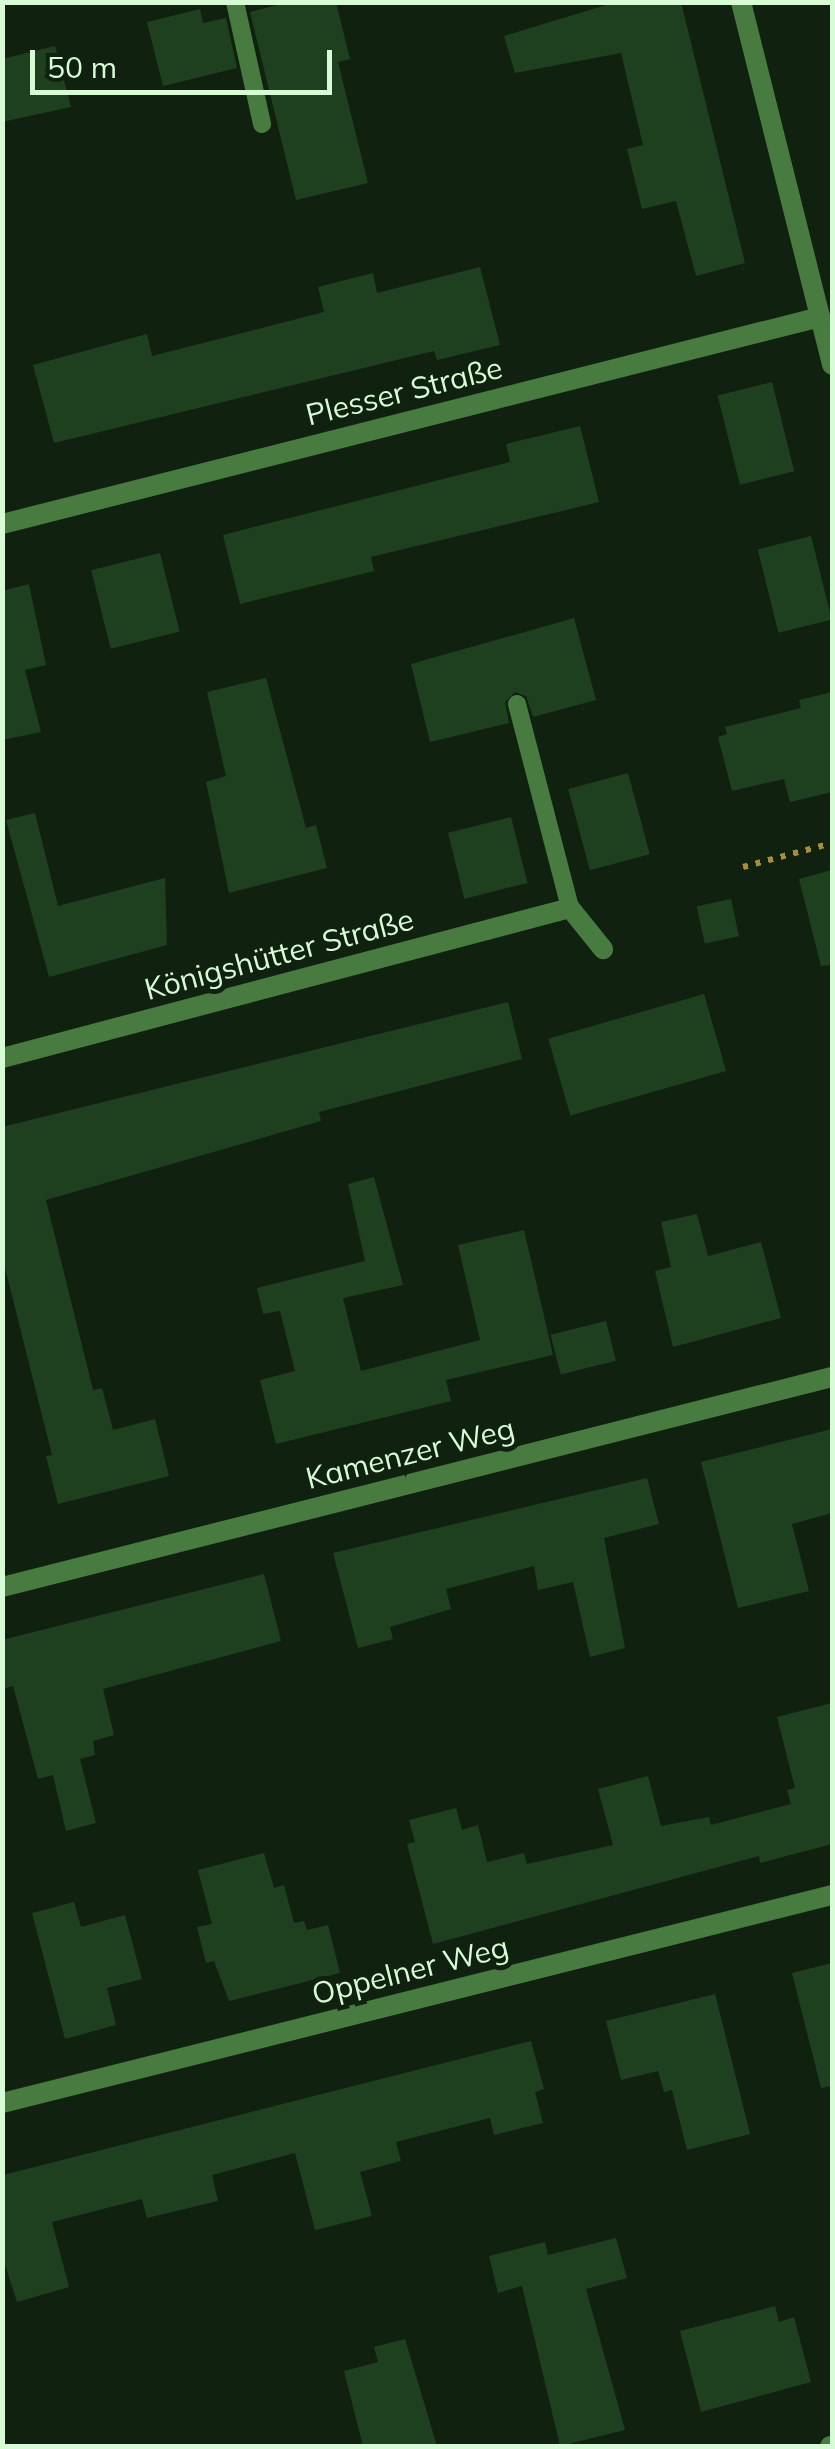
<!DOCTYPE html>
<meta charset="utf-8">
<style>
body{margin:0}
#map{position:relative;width:835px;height:2449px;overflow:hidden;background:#102110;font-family:Mulish,sans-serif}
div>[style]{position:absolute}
.building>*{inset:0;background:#1e401f;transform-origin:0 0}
.path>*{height:6px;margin-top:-3px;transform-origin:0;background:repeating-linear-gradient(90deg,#a88e3b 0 5px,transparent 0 13px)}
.lane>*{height:18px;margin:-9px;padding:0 9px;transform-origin:9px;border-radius:9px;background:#487b40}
.street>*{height:20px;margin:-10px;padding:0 10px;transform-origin:10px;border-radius:10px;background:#487b40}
span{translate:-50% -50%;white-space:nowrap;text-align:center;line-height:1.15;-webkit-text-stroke:10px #102110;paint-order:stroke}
.street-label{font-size:30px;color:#d7fbd4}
.frame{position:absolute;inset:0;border:5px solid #d7fbd4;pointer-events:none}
.scale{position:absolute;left:30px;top:50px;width:302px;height:45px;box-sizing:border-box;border:5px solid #d7fbd4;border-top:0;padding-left:12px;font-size:30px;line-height:35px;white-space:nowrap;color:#d7fbd4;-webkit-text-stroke:8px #102110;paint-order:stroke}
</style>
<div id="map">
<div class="building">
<div style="clip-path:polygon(289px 2px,336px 2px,350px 59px,338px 62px,368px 183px,296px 200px,250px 12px)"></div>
<div style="clip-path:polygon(616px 2px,681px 2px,745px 263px,696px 276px,676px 201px,642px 209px,627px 149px,643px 145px,621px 53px,515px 73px,504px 36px)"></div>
<div style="clip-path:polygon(200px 9px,203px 23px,226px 18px,237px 68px,163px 86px,147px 22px)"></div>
<div style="clip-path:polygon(55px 46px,71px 107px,2px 122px,2px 59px)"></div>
<div style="clip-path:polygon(480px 267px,500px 345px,437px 360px,434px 351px,54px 443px,33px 365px,147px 334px,152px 356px,324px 312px,318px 287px,373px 273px,377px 293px)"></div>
<div style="left:772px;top:382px;width:92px;height:56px;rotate:76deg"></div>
<div style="clip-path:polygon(580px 426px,599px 502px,371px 557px,374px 571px,240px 604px,223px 535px,510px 462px,506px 444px)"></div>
<div style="left:811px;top:536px;width:86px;height:55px;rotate:76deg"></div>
<div style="left:160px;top:553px;width:81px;height:71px;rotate:76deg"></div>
<div style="clip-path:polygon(29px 584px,46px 665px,25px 670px,41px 732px,2px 740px,2px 591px)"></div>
<div style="clip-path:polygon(574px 618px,596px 700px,533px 717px,526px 696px,515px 692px,505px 702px,509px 723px,430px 742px,411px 664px)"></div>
<div style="clip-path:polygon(266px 678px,306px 828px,316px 825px,327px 868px,229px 893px,206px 782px,226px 776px,207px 692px)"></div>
<div style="clip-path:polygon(832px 692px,832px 792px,790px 802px,784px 779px,732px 791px,718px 737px,727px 734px,725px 727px,801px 708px,799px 700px)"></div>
<div style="left:628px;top:773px;width:84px;height:62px;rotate:75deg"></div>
<div style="clip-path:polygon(35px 813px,58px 906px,165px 878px,167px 945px,49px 977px,6px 820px)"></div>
<div style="left:511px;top:817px;width:68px;height:65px;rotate:76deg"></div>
<div style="clip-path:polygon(832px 870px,832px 965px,821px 966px,799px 879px)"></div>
<div style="left:731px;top:899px;width:38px;height:35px;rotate:78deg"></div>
<div style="left:704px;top:994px;width:80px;height:162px;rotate:74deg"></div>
<div style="clip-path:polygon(508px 1002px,522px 1059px,319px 1112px,321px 1121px,46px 1200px,93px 1390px,102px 1388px,113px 1430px,155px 1419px,169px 1476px,58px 1504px,46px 1456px,52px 1455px,2px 1256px,2px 1127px)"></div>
<div style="clip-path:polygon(374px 1177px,403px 1285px,343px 1298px,361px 1371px,480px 1340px,458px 1245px,524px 1230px,553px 1355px,446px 1380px,451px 1401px,276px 1444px,260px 1380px,295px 1371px,280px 1311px,263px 1314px,257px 1288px,365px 1261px,348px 1184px)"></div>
<div style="clip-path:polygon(697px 1214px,708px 1256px,761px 1242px,781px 1318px,673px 1347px,655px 1271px,671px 1267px,661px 1222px)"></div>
<div style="left:606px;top:1321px;width:41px;height:57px;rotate:76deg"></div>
<div style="clip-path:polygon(832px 1429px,832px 1513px,792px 1524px,809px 1591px,738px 1608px,701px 1462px)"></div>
<div style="clip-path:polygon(647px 1478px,659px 1524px,604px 1538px,625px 1648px,590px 1657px,573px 1582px,538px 1590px,534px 1566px,446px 1589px,451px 1609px,390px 1627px,393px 1639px,358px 1648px,333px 1553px)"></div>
<div style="clip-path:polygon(264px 1574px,281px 1641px,103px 1689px,114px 1735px,93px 1741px,95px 1755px,80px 1759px,96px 1823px,66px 1831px,53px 1775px,38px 1779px,13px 1686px,2px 1689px,2px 1640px)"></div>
<div style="clip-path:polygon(832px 1703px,832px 1844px,760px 1863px,759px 1856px,433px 1944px,407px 1844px,415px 1842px,409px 1820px,456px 1808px,462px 1830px,478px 1825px,487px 1862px,524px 1853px,527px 1864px,613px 1845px,598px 1789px,648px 1776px,661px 1826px,709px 1817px,711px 1825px,791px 1804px,787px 1790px,795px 1788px,777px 1717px)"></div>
<div style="clip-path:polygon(264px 1853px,274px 1888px,284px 1885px,294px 1923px,304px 1921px,307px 1930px,328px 1925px,340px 1973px,229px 2001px,214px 1961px,206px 1963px,197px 1927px,212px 1924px,198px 1870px)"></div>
<div style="clip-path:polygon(74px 1902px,81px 1927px,125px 1915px,142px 1979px,107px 1988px,116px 2025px,65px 2039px,32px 1913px)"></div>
<div style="clip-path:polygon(832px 1963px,832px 2086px,821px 2088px,792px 1973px)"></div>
<div style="clip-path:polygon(715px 1994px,750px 2134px,687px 2150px,672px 2090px,664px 2092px,658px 2071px,621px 2080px,606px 2021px)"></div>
<div style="clip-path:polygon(531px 2041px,544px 2089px,535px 2092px,543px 2123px,494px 2135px,490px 2118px,396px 2142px,401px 2161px,360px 2172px,372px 2216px,315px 2230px,295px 2153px,212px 2175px,218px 2201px,147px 2218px,142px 2199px,52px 2222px,69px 2287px,17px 2302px,2px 2255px,3px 2175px)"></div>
<div style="clip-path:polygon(616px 2238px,627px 2278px,586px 2289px,625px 2430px,560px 2446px,522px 2286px,498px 2293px,489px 2256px,545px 2242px,548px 2255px)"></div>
<div style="clip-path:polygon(775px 2306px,779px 2322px,794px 2317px,811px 2382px,701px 2412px,680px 2331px)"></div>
<div style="clip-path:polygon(405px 2339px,437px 2446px,363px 2446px,344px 2371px,378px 2362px,374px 2347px)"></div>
</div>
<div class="path">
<div style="left:743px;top:867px;width:92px;rotate:-15.1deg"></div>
</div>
<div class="lane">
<div style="left:235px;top:2px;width:125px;rotate:77.5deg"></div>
<div style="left:517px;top:704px;width:211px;rotate:75.4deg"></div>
</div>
<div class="street">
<div style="left:741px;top:2px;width:374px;rotate:75.9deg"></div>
<div style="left:2px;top:524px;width:844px;rotate:-14.2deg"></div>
<div style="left:2px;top:1058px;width:587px;rotate:-14.79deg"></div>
<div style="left:570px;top:908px;width:53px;rotate:51.2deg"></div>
<div style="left:2px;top:1587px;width:856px;rotate:-14.2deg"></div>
<div style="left:2px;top:2103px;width:856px;rotate:-14.07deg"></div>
<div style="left:830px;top:2446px;width:2px"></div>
</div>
<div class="street-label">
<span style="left:404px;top:391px;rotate:-14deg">Plesser Straße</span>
<span style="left:279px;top:954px;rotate:-15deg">Königshütter Straße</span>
<span style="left:410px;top:1453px;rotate:-14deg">Kamenzer Weg</span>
<span style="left:410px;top:1970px;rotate:-14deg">Oppelner Weg</span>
</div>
<div class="frame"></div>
<div class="scale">50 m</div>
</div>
